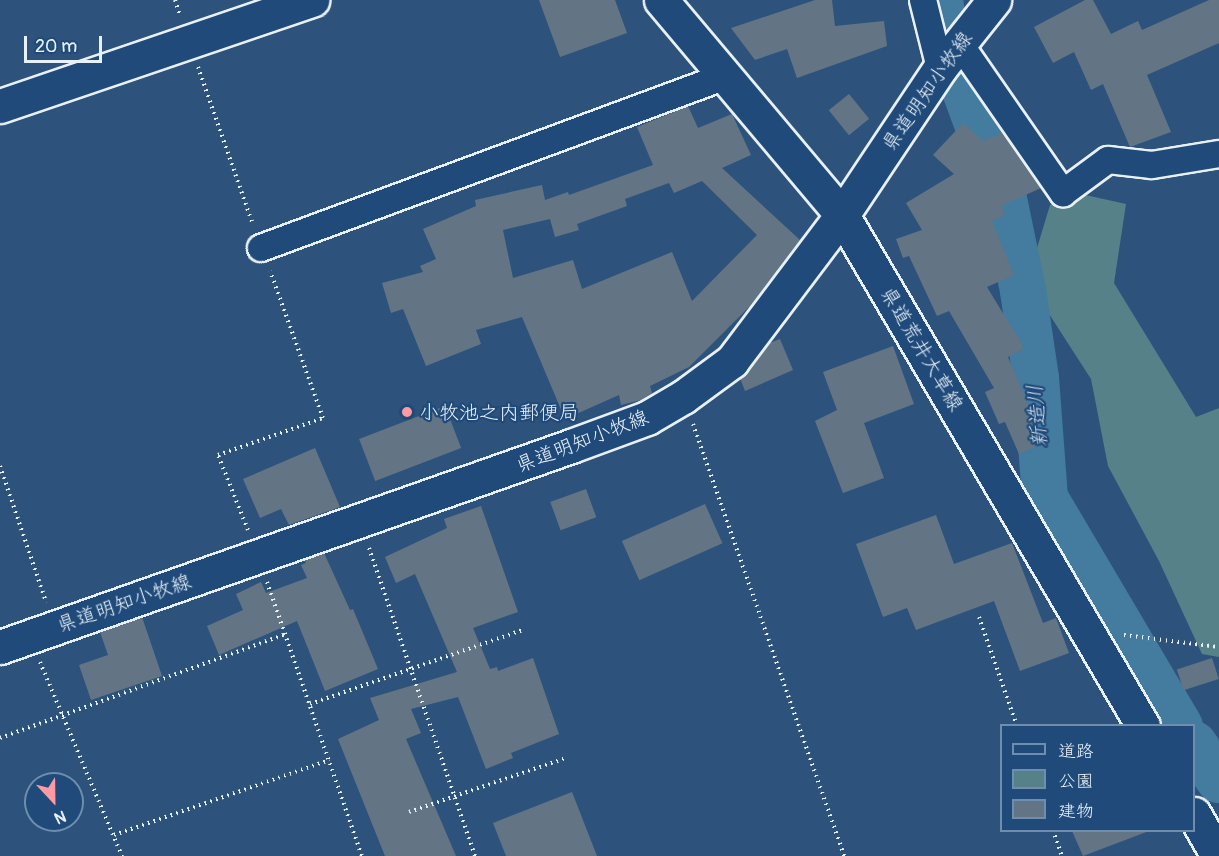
<!DOCTYPE html>
<meta charset="utf-8">
<style>
body{margin:0}
#map{position:relative;width:1219px;height:856px;overflow:hidden;background:#2d537c;font-family:Pangolin,"Klee One",sans-serif}
div>[style]{position:absolute}
.green>*{inset:0;background:#568188}
.river>*{height:46px;margin:-23px;padding:0 23px;transform-origin:23px;border-radius:23px;background:#437c9e}
.building>*{inset:0;background:#637584;transform-origin:0 0}
.path>*{height:4px;margin-top:-2px;transform-origin:0;background:repeating-linear-gradient(90deg,#e8f1f8 0 1.5px,transparent 0 6px)}
.roads{filter:drop-shadow(2px 0 #e8f1f8) drop-shadow(-2px 0 #e8f1f8) drop-shadow(0 2px #e8f1f8) drop-shadow(0 -2px #e8f1f8)}
.minor>*{height:26px;margin:-13px;padding:0 13px;transform-origin:13px;border-radius:13px;background:#1f4a7a}
.tertiary>*{height:33px;margin:-16.5px;padding:0 16.5px;transform-origin:16.5px;border-radius:16.5px;background:#1f4a7a}
.secondary>*{height:33px;margin:-16.5px;padding:0 16.5px;transform-origin:16.5px;border-radius:16.5px;background:#1f4a7a}
.dots>*{width:16px;height:16px;translate:-50% -50%;box-sizing:border-box;border:3px solid #1f4a7a;border-radius:50%}
span{translate:-50% -50%;white-space:nowrap;text-align:center;line-height:1.15;-webkit-text-stroke:4.5px #1f4a7a;paint-order:stroke}
.street-label{font-size:20px;color:#e8f1f8}
.poi-label{font-size:20px;color:#e8f1f8}
.left{translate:0 -50%;text-align:left}
.water-label{font-size:21px;color:#cfdfea;font-style:italic}
.legend{position:absolute;left:1000px;top:724px;width:195px;height:108px;box-sizing:border-box;background:#1f4a7a;border:2px solid #6f8dac;margin:0;padding:8px 10px;list-style:none;font-size:18px;color:#e8f1f8}
.legend li{display:flex;align-items:center;gap:12px;height:30px}
.legend b{width:30px;border:2px solid #6f8dac}
.north{position:absolute;left:24px;top:772px;width:60px;height:60px;box-sizing:border-box;background:#1f4a7a;border:2px solid #6f8dac;border-radius:50%;rotate:158deg;font-size:16px;font-weight:700;line-height:24px;text-align:center;color:#e8f1f8}
.north::after{content:'';display:block;margin:auto;width:21px;height:27px;background:#ff9aa2;clip-path:polygon(50% 0,100% 100%,50% 72%,0 100%)}
.scale{position:absolute;left:24px;top:36px;width:78px;height:27px;box-sizing:border-box;border:3px solid #e8f1f8;border-top:0;padding-left:8px;font-size:18px;line-height:21px;white-space:nowrap;color:#e8f1f8;-webkit-text-stroke:4px #1f4a7a;paint-order:stroke}
</style>
<div id="map">
<div class="green">
<div style="clip-path:polygon(1081px 194px,1126px 204px,1114px 283px,1196px 417px,1219px 408px,1219px 657px,1202px 654px,1159px 561px,1108px 466px,1091px 379px,1042px 303px,1037px 248px,1050px 205px)"></div>
</div>
<div class="river">
<div style="left:940px;top:0;width:20px;rotate:81deg"></div>
<div style="left:961px;top:80px;width:121px;rotate:69.8deg"></div>
<div style="left:1003px;top:194px;width:99px;rotate:78.3deg"></div>
<div style="left:1023px;top:291px;width:88px;rotate:81.5deg"></div>
<div style="left:1036px;top:378px;width:120px;rotate:85.7deg"></div>
<div style="left:1045px;top:498px;width:265px;rotate:59.4deg"></div>
<div style="left:1194px;top:744px;width:44px;rotate:55.2deg"></div>
</div>
<div class="building">
<div style="clip-path:polygon(539px 0,615px 0,627px 33px,560px 57px)"></div>
<div style="clip-path:polygon(815px 0,832px 0,835px 26px,884px 21px,887px 46px,797px 78px,787px 49px,755px 60px,731px 28px)"></div>
<div style="clip-path:polygon(1085px 0,1093px 0,1111px 34px,1138px 21px,1142px 30px,1209px 0,1219px 0,1219px 43px,1147px 75px,1171px 132px,1130px 147px,1103px 84px,1091px 90px,1074px 52px,1053px 63px,1034px 27px)"></div>
<div style="left:849px;top:94px;width:32px;height:26px;rotate:51deg"></div>
<div style="clip-path:polygon(evenodd,688px 106px,698px 128px,732px 114px,751px 155px,722px 168px,800px 240px,751px 305px,689px 367px,650px 386px,652px 393px,641px 400px,621px 405px,619px 395px,565px 419px,522px 317px,476px 330px,481px 344px,426px 366px,403px 309px,391px 313px,382px 283px,423px 272px,420px 266px,436px 259px,423px 229px,476px 206px,475px 200px,542px 185px,545px 200px,568px 192px,569px 195px,653px 165px,637px 127px,688px 106px,702px 181px,757px 235px,692px 301px,672px 252px,582px 289px,573px 260px,513px 278px,503px 230px,550px 219px,555px 237px,579px 230px,577px 224px,627px 206px,625px 199px,669px 183px,674px 193px,702px 181px)"></div>
<div style="clip-path:polygon(963px 123px,983px 141px,1003px 133px,1041px 188px,1001px 206px,1005px 215px,992px 221px,1014px 275px,987px 287px,1024px 348px,1008px 357px,1044px 443px,1019px 454px,1005px 422px,999px 424px,985px 392px,994px 388px,949px 311px,937px 316px,909px 256px,903px 258px,896px 239px,922px 230px,906px 203px,954px 174px,933px 155px)"></div>
<div style="clip-path:polygon(780px 339px,793px 370px,745px 391px,740px 378px,769px 343px)"></div>
<div style="clip-path:polygon(893px 346px,914px 404px,864px 423px,884px 478px,843px 493px,815px 421px,837px 410px,823px 372px)"></div>
<div style="left:445px;top:406px;width:45px;height:92px;rotate:69deg"></div>
<div style="clip-path:polygon(315px 448px,340px 507px,289px 525px,281px 509px,260px 518px,243px 479px)"></div>
<div style="left:586px;top:489px;width:30px;height:38px;rotate:70deg"></div>
<div style="left:705px;top:504px;width:43px;height:91px;rotate:66deg"></div>
<div style="clip-path:polygon(481px 506px,518px 612px,473px 628px,490px 669px,497px 667px,498px 671px,533px 658px,559px 734px,511px 753px,513px 758px,486px 769px,458px 697px,411px 709px,421px 733px,406px 739px,456px 856px,385px 856px,338px 739px,379px 720px,370px 698px,457px 672px,415px 574px,396px 583px,385px 557px,447px 528px,444px 519px)"></div>
<div style="clip-path:polygon(936px 515px,954px 564px,1012px 543px,1043px 623px,1056px 618px,1069px 653px,1020px 671px,994px 601px,916px 630px,907px 608px,883px 617px,856px 544px)"></div>
<div style="clip-path:polygon(324px 553px,350px 610px,353px 609px,378px 669px,325px 691px,297px 621px,219px 655px,207px 626px,243px 610px,236px 594px,261px 582px,266px 593px,307px 578px,301px 565px,306px 563px,304px 560px)"></div>
<div style="clip-path:polygon(142px 617px,162px 676px,91px 700px,79px 665px,108px 655px,100px 632px)"></div>
<div style="left:1212px;top:658px;width:22px;height:37px;rotate:72deg"></div>
<div style="clip-path:polygon(572px 792px,597px 856px,506px 856px,493px 823px)"></div>
<div style="clip-path:polygon(1072px 831px,1149px 831px,1083px 856px)"></div>
</div>
<div class="path">
<div style="left:175px;top:0;width:16px;rotate:72deg"></div>
<div style="left:198px;top:67px;width:167px;rotate:70.8deg"></div>
<div style="left:693px;top:424px;width:458px;rotate:70.7deg"></div>
<div style="left:0;top:466px;width:144px;rotate:71.3deg"></div>
<div style="left:248px;top:530px;width:81px;rotate:-111.8deg"></div>
<div style="left:218px;top:455px;width:111px;rotate:-19.4deg"></div>
<div style="left:323px;top:418px;width:156px;rotate:-109.8deg"></div>
<div style="left:369px;top:548px;width:326px;rotate:71deg"></div>
<div style="left:267px;top:582px;width:290px;rotate:70.9deg"></div>
<div style="left:979px;top:617px;width:115px;rotate:70.8deg"></div>
<div style="left:1124px;top:635px;width:96px;rotate:7.2deg"></div>
<div style="left:40px;top:662px;width:211px;rotate:67.1deg"></div>
<div style="left:310px;top:704px;width:225px;rotate:-19.2deg"></div>
<div style="left:0;top:738px;width:304px;rotate:-20deg"></div>
<div style="left:409px;top:812px;width:166px;rotate:-19deg"></div>
<div style="left:1053px;top:830px;width:28px;rotate:71deg"></div>
<div style="left:114px;top:835px;width:228px;rotate:-19.2deg"></div>
</div>
<div class="roads">
<div class="minor">
<div style="left:923px;top:0;width:70px;rotate:76deg"></div>
<div style="left:959px;top:43px;width:183px;rotate:55.3deg"></div>
<div style="left:1063px;top:193px;width:56px;rotate:-36.3deg"></div>
<div style="left:1108px;top:160px;width:44px;rotate:6.5deg"></div>
<div style="left:1152px;top:165px;width:68px;rotate:-9.3deg"></div>
<div style="left:261px;top:248px;width:496px;rotate:-20.3deg"></div>
</div>
<div class="tertiary">
<div style="left:0;top:106px;width:330px;rotate:-18.8deg"></div>
</div>
<div class="secondary">
<div style="left:661px;top:0;width:281px;rotate:49.9deg"></div>
<div style="left:842px;top:215px;width:593px;rotate:59.5deg"></div>
<div style="left:0;top:647px;width:605px;rotate:-19.39deg"></div>
<div style="left:571px;top:446px;width:81px;rotate:-20.2deg"></div>
<div style="left:647px;top:418px;width:42px;rotate:-30.3deg"></div>
<div style="left:683px;top:397px;width:61px;rotate:-36.3deg"></div>
<div style="left:732px;top:361px;width:183px;rotate:-53deg"></div>
<div style="left:842px;top:215px;width:177px;rotate:-56.3deg"></div>
<div style="left:940px;top:68px;width:87px;rotate:-51.5deg"></div>
<div style="left:1194px;top:814px;width:48px;rotate:60.3deg"></div>
</div>
</div>
<div class="dots">
<div style="left:407px;top:412px;background:#ff9aa2"></div>
</div>
<div class="street-label">
<span style="left:927px;top:91px;rotate:-55deg">県道明知小牧線</span>
<span style="left:922px;top:349px;rotate:59deg">県道荒井大草線</span>
<span style="left:582px;top:441px;rotate:-21deg">県道明知小牧線</span>
<span style="left:124px;top:603px;rotate:-19deg">県道明知小牧線</span>
</div>
<div class="poi-label">
<span class="left" style="left:419px;top:412px">小牧池之内郵便局</span>
</div>
<div class="water-label">
<span style="left:1038px;top:416px;rotate:-95deg">新造川</span>
</div>
<ul class="legend">
<li><b style="height:8px;background:#1f4a7a"></b>道路</li>
<li><b style="height:16px;background:#568188"></b>公園</li>
<li><b style="height:16px;background:#637584"></b>建物</li>
</ul>
<div class="north">N</div>
<div class="scale">20 m</div>
</div>
